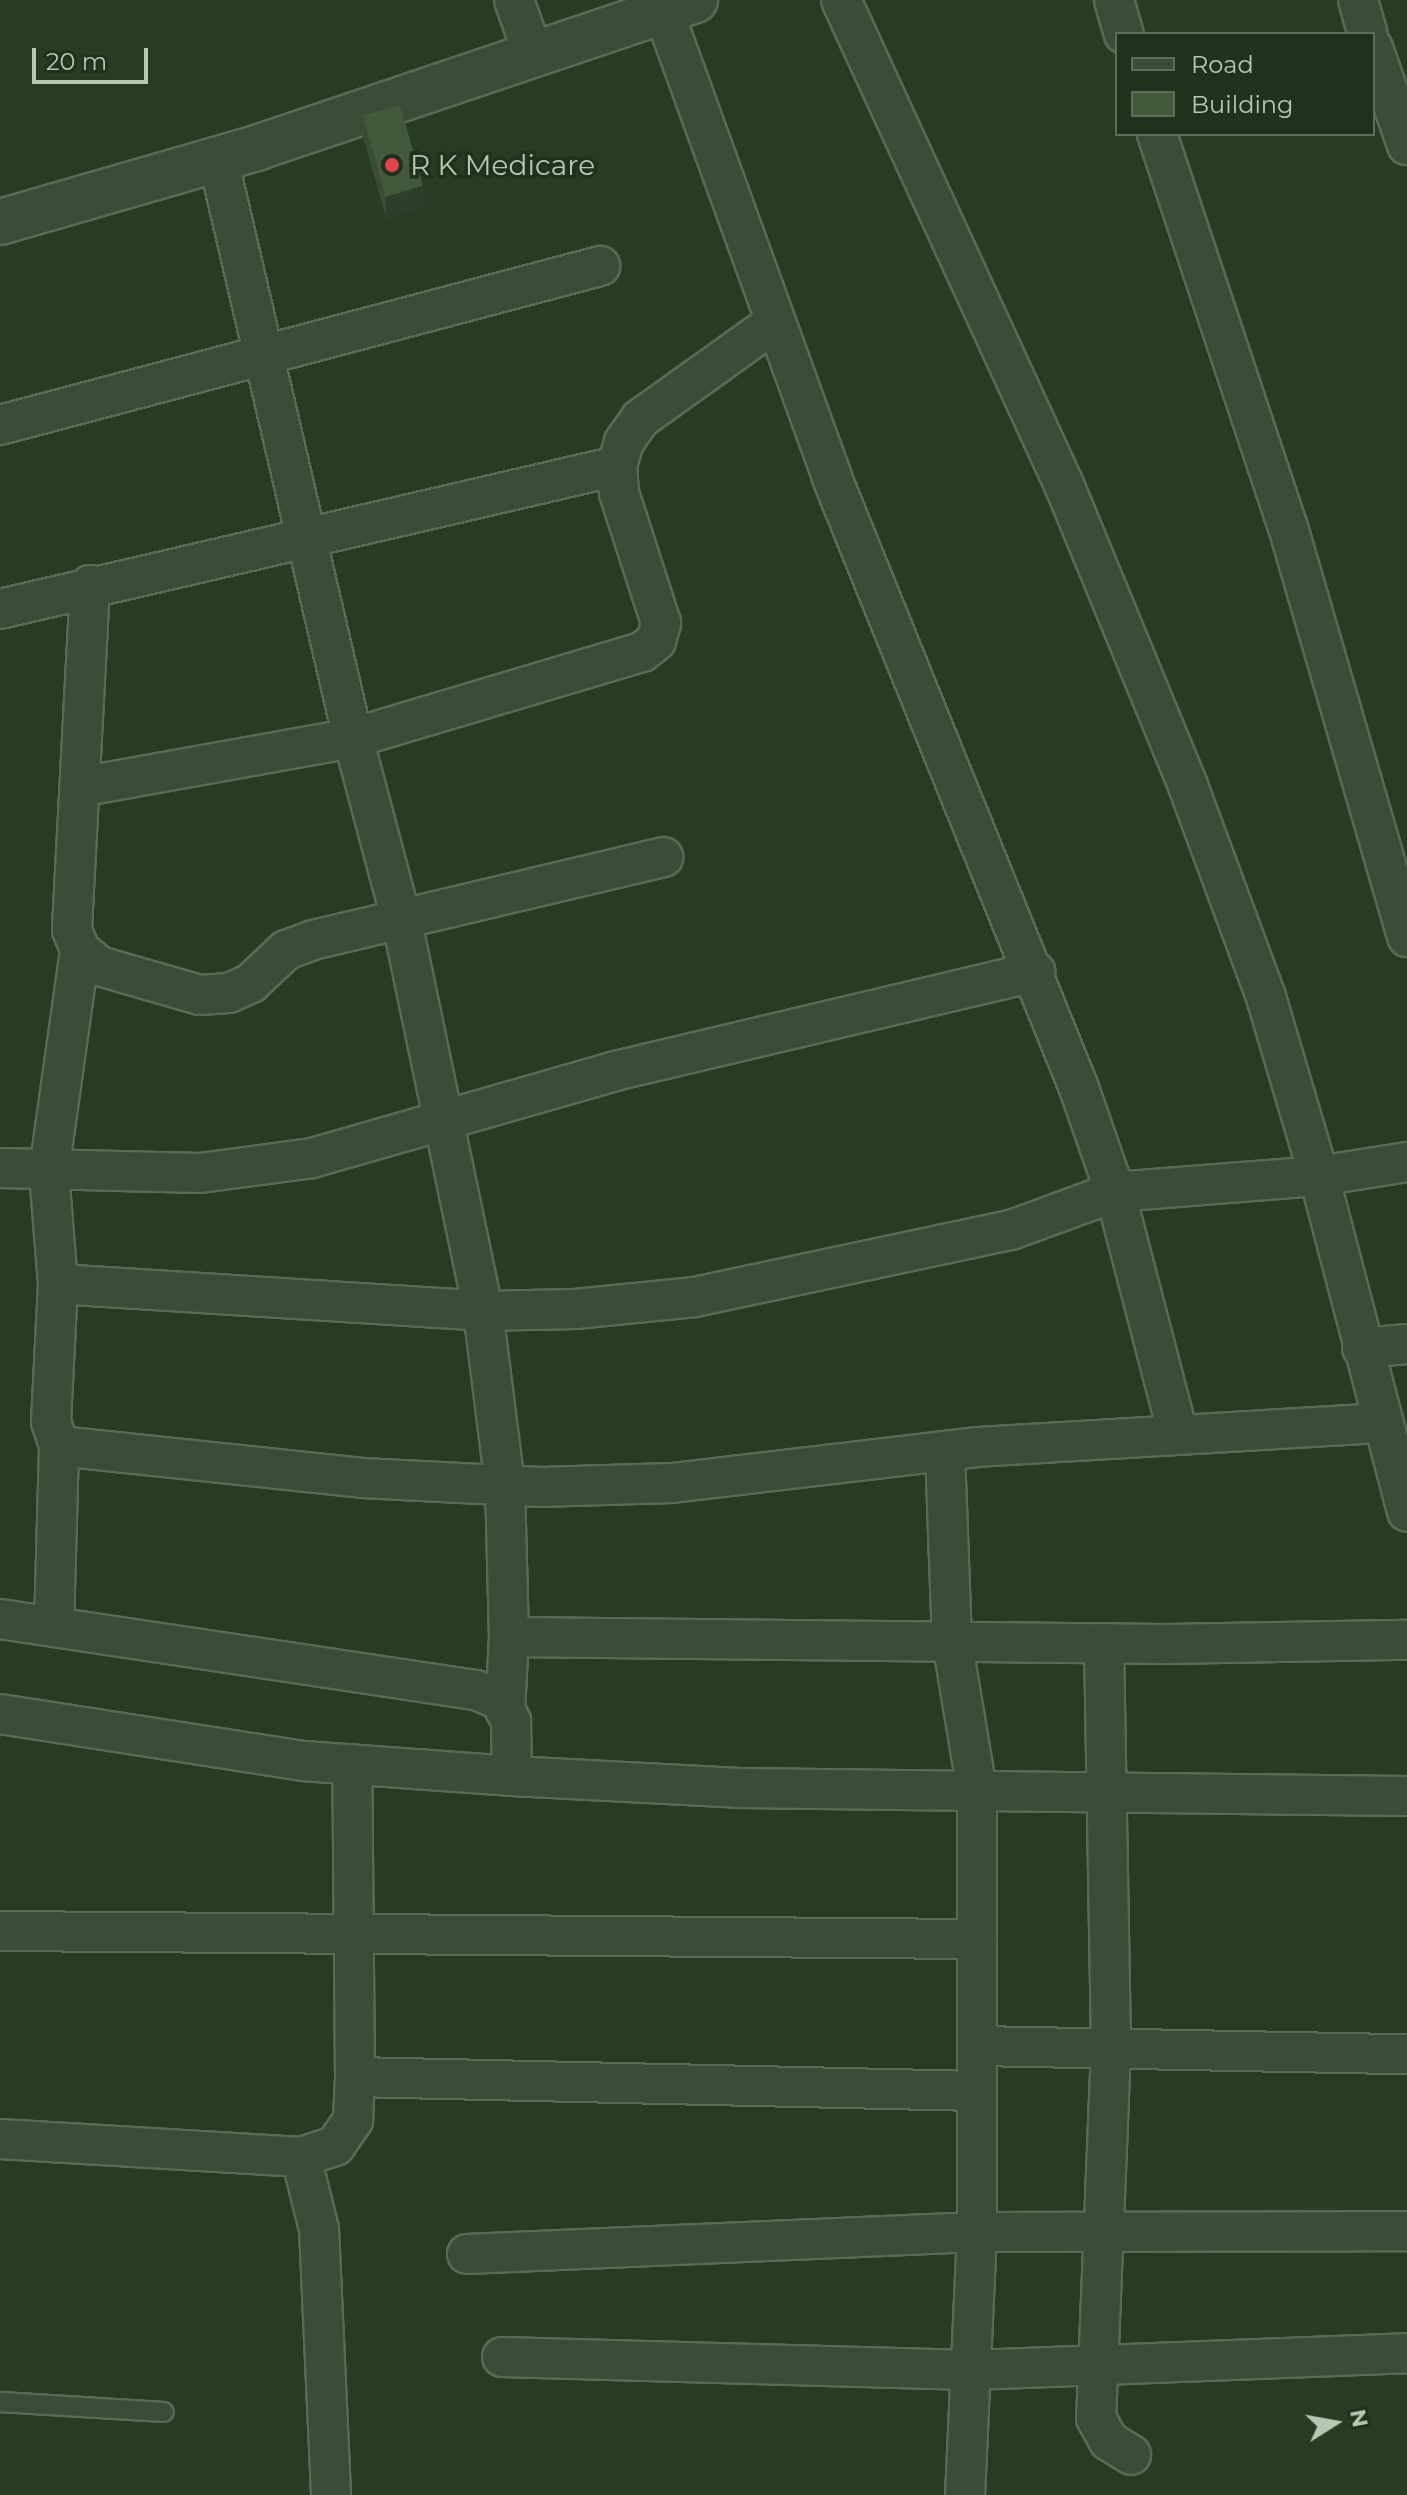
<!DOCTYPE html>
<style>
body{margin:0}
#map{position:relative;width:1407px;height:2495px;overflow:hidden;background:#283c23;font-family:Montserrat,sans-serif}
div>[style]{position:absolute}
.roads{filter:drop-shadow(2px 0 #596a55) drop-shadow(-2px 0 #596a55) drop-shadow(0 2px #596a55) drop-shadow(0 -2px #596a55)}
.service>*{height:18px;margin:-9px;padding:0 9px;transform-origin:9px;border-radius:9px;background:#3b4c37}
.minor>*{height:38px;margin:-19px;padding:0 19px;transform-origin:19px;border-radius:19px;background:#3b4c37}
.tertiary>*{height:44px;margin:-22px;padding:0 22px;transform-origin:22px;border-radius:22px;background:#3b4c37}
.wall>*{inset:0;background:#394d34}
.shaded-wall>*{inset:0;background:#2e3e2a}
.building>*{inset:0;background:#42593c;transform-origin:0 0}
.dots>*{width:22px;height:22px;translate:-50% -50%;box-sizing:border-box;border:4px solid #20311c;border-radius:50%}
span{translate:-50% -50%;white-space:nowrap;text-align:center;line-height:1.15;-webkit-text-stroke:7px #20311c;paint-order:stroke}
.poi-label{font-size:28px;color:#b6c8b2}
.left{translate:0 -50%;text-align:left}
.legend{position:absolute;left:1115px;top:32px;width:260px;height:104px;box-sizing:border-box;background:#20311c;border:2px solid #5c6d58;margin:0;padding:10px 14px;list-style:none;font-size:24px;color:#b6c8b2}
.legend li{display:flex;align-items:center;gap:16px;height:40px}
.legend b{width:40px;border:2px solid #5c6d58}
.north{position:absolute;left:1295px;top:2383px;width:80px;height:80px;-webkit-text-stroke:6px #20311c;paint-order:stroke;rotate:79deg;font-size:22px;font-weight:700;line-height:32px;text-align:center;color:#b6c8b2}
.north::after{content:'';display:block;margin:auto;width:28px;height:36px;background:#b6c8b2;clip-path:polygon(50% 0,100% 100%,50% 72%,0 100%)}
.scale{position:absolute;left:32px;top:48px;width:116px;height:36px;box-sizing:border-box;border:4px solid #b6c8b2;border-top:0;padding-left:10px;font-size:24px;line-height:28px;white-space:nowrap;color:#b6c8b2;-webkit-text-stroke:6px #20311c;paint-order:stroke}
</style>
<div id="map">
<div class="roads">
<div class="service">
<div style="left:0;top:2402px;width:164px;rotate:3.5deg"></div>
</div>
<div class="minor">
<div style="left:514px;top:0;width:57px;rotate:70.6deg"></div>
<div style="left:841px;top:0;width:536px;rotate:65.3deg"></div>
<div style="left:1065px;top:487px;width:323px;rotate:67.6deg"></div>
<div style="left:1188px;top:786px;width:225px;rotate:69.7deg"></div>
<div style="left:1266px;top:997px;width:187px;rotate:73.5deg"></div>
<div style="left:1319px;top:1176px;width:347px;rotate:75.3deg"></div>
<div style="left:1114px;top:0;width:35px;rotate:74deg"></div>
<div style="left:1358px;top:0;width:35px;rotate:74deg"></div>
<div style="left:663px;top:10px;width:498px;rotate:70.1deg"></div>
<div style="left:832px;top:478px;width:658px;rotate:67.96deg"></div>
<div style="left:1079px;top:1088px;width:110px;rotate:70.9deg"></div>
<div style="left:1115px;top:1192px;width:249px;rotate:75.4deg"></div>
<div style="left:1373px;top:48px;width:103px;rotate:70.7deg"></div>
<div style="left:1157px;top:134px;width:414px;rotate:71.6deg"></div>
<div style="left:1288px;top:527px;width:427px;rotate:73.8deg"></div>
<div style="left:218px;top:159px;width:595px;rotate:76.88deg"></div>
<div style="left:353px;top:738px;width:190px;rotate:75.1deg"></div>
<div style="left:402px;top:922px;width:397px;rotate:78.2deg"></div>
<div style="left:483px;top:1311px;width:175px;rotate:82.8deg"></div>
<div style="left:505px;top:1485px;width:152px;rotate:88.5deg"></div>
<div style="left:509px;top:1637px;width:73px;rotate:93.1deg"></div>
<div style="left:0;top:425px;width:621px;rotate:-14.84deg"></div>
<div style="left:90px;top:585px;width:345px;rotate:93deg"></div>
<div style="left:72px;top:930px;width:22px;rotate:68deg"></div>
<div style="left:80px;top:950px;width:25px;rotate:40deg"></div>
<div style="left:99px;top:966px;width:105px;rotate:16deg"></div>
<div style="left:200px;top:995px;width:29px;rotate:-4deg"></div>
<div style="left:229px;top:993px;width:24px;rotate:-24deg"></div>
<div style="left:251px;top:983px;width:48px;rotate:-43.3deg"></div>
<div style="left:286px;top:950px;width:29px;rotate:-20deg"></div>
<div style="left:313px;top:940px;width:360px;rotate:-13.3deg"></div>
<div style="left:0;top:609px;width:633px;rotate:-13.05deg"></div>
<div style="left:80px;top:787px;width:277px;rotate:-10.2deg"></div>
<div style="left:353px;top:738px;width:302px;rotate:-16.6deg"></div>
<div style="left:642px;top:652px;width:18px;rotate:-38deg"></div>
<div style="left:656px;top:641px;width:19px;rotate:-74deg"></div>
<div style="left:661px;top:623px;width:137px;rotate:-107.9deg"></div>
<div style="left:619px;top:493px;width:27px;rotate:-94deg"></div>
<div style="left:617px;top:466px;width:25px;rotate:-74deg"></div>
<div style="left:624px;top:442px;width:28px;rotate:-55deg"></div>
<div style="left:640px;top:419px;width:165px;rotate:-35.6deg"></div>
<div style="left:0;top:1168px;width:200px;rotate:1.4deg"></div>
<div style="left:200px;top:1173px;width:113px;rotate:-7.6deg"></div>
<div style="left:312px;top:1158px;width:315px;rotate:-16deg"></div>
<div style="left:615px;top:1071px;width:432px;rotate:-13.3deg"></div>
<div style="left:58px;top:1284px;width:426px;rotate:3.6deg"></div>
<div style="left:483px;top:1311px;width:92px;rotate:-1.2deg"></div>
<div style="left:575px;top:1309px;width:121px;rotate:-5.7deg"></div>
<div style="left:695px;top:1297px;width:323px;rotate:-12deg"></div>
<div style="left:1011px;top:1230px;width:111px;rotate:-20.1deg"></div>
<div style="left:1115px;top:1192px;width:205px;rotate:-4.5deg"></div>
<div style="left:1319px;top:1176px;width:89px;rotate:-9deg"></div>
<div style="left:1362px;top:1348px;width:45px;rotate:-5.1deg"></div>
<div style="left:59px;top:1446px;width:305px;rotate:6deg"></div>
<div style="left:362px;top:1478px;width:179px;rotate:2.9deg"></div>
<div style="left:541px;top:1487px;width:131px;rotate:-1.7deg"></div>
<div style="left:672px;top:1483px;width:307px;rotate:-6.7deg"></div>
<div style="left:977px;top:1447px;width:405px;rotate:-3.4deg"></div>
<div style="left:945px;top:1451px;width:190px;rotate:87.9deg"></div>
<div style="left:952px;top:1641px;width:151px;rotate:80.5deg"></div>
<div style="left:977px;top:1790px;width:442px;rotate:90deg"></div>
<div style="left:977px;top:2232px;width:263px;rotate:92.6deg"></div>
<div style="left:0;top:1619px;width:481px;rotate:8.5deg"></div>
<div style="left:476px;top:1690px;width:26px;rotate:23deg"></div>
<div style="left:500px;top:1700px;width:24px;rotate:62deg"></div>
<div style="left:511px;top:1721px;width:55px;rotate:89deg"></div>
<div style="left:54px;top:1627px;width:181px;rotate:-88.4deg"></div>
<div style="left:59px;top:1446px;width:25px;rotate:-108deg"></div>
<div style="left:51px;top:1422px;width:138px;rotate:-87.1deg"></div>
<div style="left:58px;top:1284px;width:113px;rotate:-94.6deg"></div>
<div style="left:49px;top:1171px;width:223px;rotate:-82deg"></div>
<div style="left:509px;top:1637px;width:657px;rotate:0.61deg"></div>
<div style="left:1166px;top:1644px;width:241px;rotate:-1deg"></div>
<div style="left:1104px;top:1643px;width:405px;rotate:89deg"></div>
<div style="left:1111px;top:2048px;width:370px;rotate:92.3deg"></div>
<div style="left:1096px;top:2418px;width:26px;rotate:61deg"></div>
<div style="left:1109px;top:2441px;width:26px;rotate:32deg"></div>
<div style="left:0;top:1714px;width:307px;rotate:8.8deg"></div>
<div style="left:303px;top:1761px;width:210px;rotate:4.1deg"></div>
<div style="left:512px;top:1776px;width:227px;rotate:3deg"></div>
<div style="left:739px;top:1788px;width:668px;rotate:0.69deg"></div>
<div style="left:0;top:1931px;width:977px;rotate:0.47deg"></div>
<div style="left:977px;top:2046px;width:430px;rotate:1.1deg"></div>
<div style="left:355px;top:2077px;width:622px;rotate:1.29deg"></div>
<div style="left:0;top:2139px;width:302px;rotate:3.4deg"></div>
<div style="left:301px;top:2157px;width:36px;rotate:-18deg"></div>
<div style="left:335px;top:2146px;width:32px;rotate:-55deg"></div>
<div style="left:353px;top:2120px;width:43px;rotate:-87.3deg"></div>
<div style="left:355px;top:2077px;width:313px;rotate:-90.5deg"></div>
<div style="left:301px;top:2157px;width:74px;rotate:76deg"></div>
<div style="left:319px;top:2229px;width:266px;rotate:87.4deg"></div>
<div style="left:467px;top:2254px;width:510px;rotate:-2.47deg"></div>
<div style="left:977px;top:2232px;width:430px;rotate:-0.1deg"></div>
<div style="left:502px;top:2357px;width:468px;rotate:1.6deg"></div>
<div style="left:970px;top:2370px;width:437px;rotate:-2.2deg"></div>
</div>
<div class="tertiary">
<div style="left:0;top:222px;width:270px;rotate:-16.1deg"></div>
<div style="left:259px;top:147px;width:460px;rotate:-18.6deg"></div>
</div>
</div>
<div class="wall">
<div style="clip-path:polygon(363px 116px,423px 207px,386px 218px,363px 137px)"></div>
</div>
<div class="shaded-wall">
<div style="clip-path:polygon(423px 186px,423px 207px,386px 218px,386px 197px)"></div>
</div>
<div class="building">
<div style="left:400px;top:105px;width:84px;height:39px;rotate:74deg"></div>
</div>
<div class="dots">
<div style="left:392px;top:165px;background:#e0444e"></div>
</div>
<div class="poi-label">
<span class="left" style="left:410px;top:165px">R K Medicare</span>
</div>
<ul class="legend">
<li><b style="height:10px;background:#3b4c37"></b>Road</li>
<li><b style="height:22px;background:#42593c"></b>Building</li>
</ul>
<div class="north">N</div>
<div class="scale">20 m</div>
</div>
